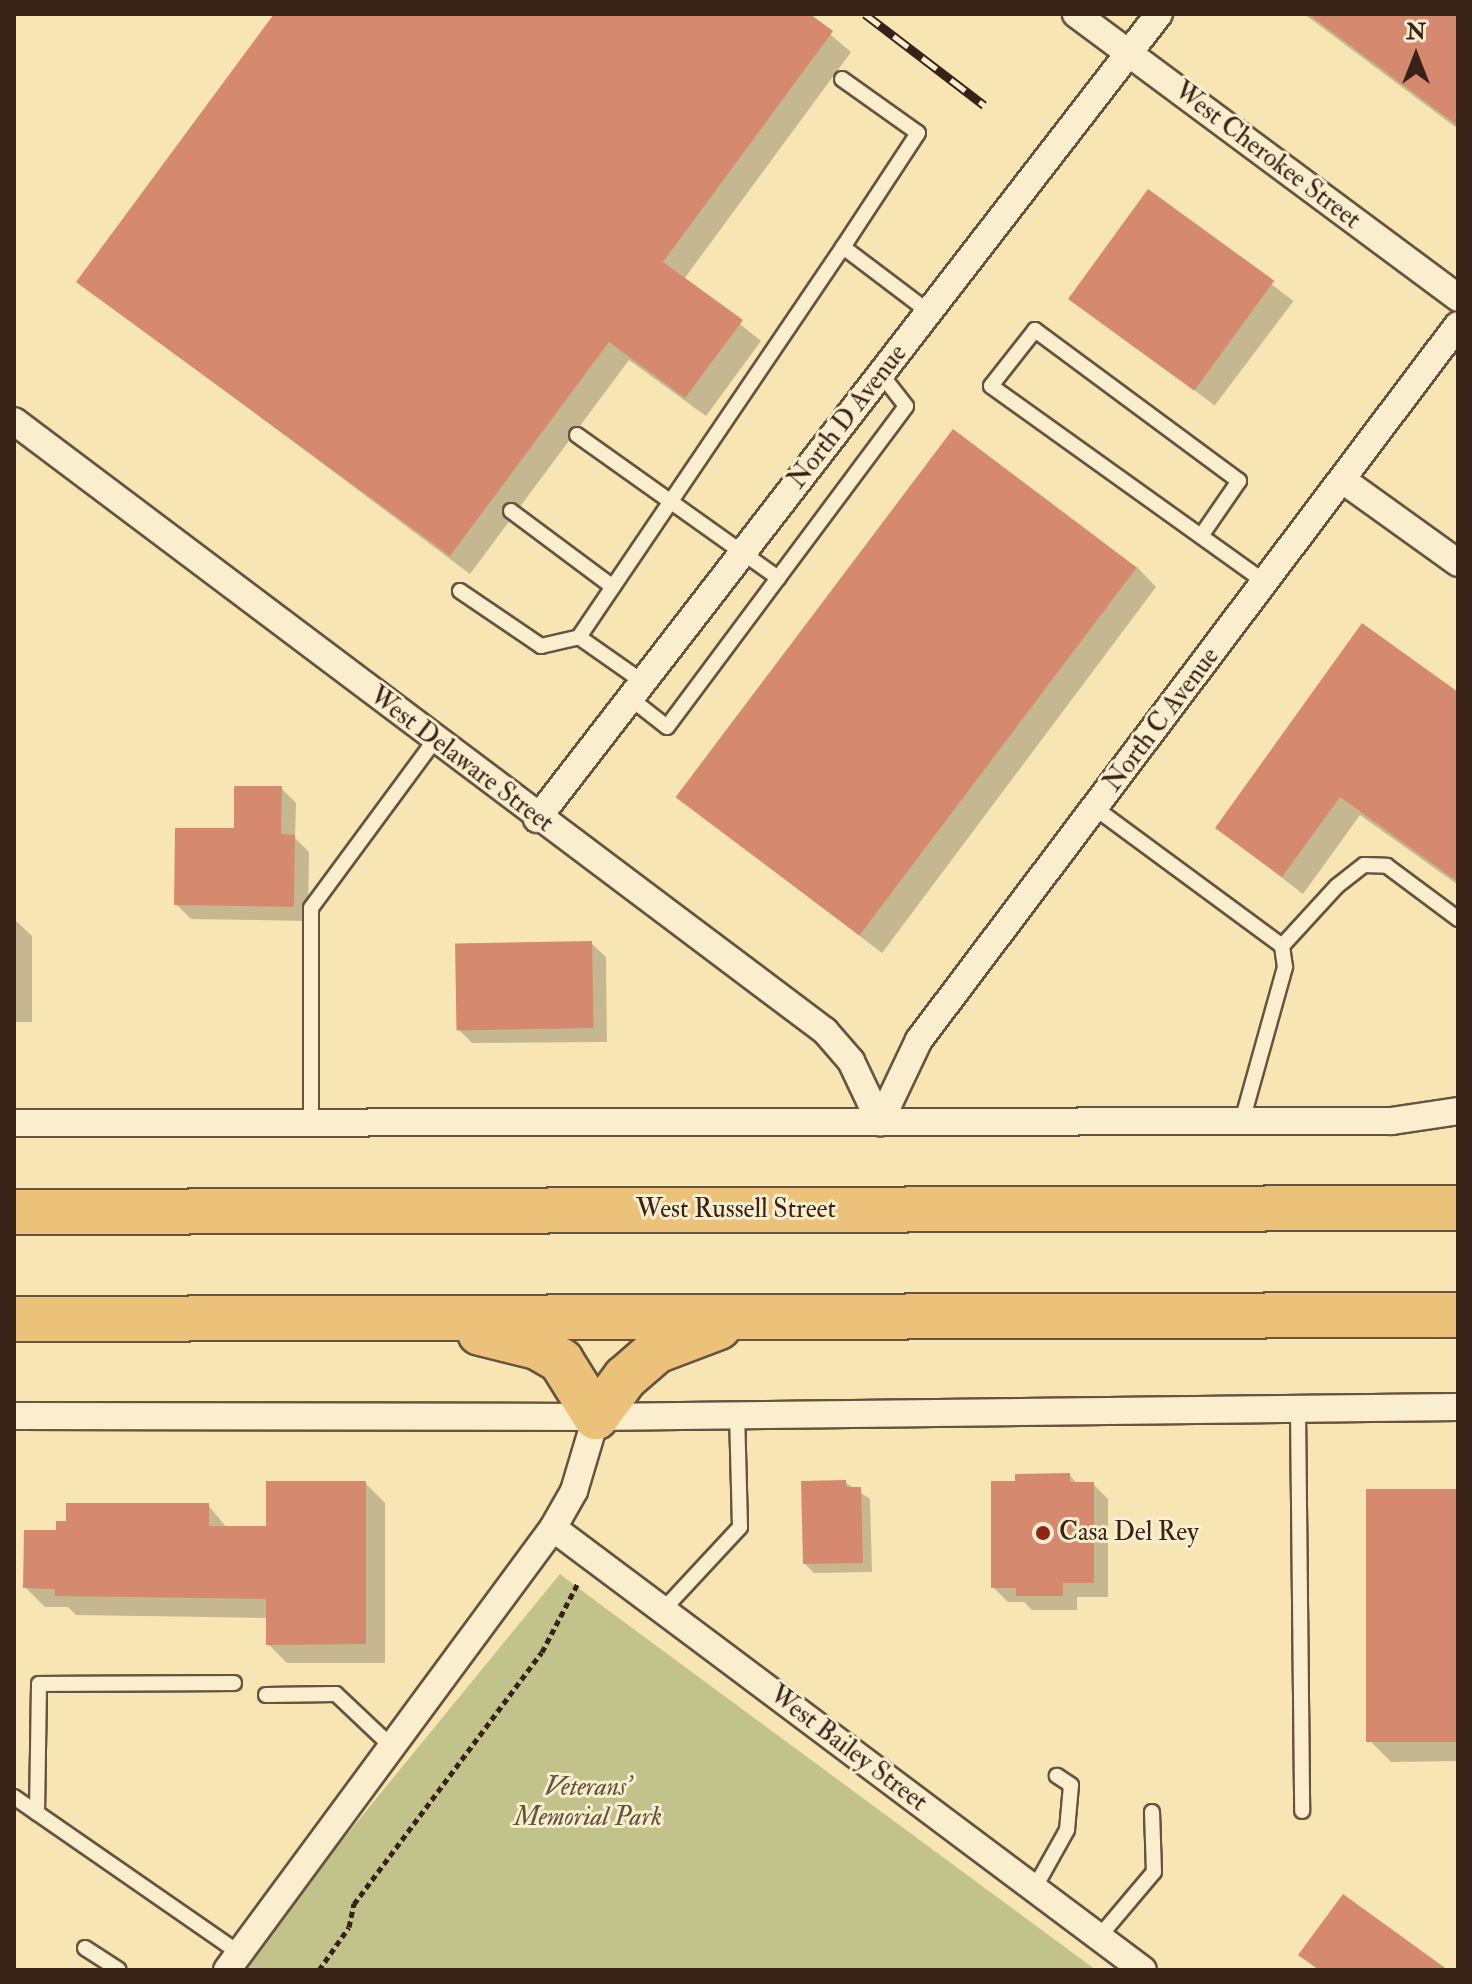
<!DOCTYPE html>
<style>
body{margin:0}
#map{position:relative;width:1472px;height:1984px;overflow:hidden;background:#f7e5b3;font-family:"IM FELL Double Pica",serif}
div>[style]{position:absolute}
.green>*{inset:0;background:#c1c38a}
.shadow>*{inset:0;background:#0003;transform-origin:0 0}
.building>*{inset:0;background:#d58a70;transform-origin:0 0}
.path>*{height:5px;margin-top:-2.5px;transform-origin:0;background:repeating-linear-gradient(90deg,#382218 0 6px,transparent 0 10px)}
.roads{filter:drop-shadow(2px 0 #68533f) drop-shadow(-2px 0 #68533f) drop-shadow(0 2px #68533f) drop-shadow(0 -2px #68533f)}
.service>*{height:14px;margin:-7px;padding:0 7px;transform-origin:7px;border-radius:7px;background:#faeece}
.minor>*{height:26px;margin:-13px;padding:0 13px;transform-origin:13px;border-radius:13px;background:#faeece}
.trunk>*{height:44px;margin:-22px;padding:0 22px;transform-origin:22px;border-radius:22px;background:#ecc27a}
.rail>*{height:9px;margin-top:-4.5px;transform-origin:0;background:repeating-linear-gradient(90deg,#faeece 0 18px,#382218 0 36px);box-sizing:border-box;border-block:2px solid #382218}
.dots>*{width:22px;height:22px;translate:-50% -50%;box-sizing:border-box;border:4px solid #faeece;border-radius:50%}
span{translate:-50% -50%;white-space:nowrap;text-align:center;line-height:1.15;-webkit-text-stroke:6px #faeece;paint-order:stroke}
.street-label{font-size:26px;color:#382218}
.poi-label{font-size:26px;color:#382218}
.left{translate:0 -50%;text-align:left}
.park-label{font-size:26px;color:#61523a;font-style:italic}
.frame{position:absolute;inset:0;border:16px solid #382218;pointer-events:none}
.north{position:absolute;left:1376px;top:16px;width:80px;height:80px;-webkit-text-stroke:6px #faeece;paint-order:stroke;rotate:0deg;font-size:22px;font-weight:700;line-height:32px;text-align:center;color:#382218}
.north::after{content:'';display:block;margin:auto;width:28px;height:36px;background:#382218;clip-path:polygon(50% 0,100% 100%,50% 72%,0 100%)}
</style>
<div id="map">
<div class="green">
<div style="clip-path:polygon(560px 1574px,601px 1605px,1096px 1970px,236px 1970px)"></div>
</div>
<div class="shadow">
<div style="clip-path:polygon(277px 14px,806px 14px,851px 52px,684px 279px,761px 341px,706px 416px,629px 360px,470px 574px,79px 281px)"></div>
<div style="clip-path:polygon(1304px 14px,1458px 14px,1458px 129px)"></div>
<div style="left:1149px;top:192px;width:181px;height:131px;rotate:37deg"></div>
<div style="clip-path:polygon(1137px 567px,1156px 587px,882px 953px,680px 798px)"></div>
<div style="clip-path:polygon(1458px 694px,1458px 885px,1360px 815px,1303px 894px,1217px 828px)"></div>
<div style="clip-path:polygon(281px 788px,296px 803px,295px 838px,309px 852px,308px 921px,191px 919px,176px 904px,236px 830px)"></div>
<div style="clip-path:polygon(14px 919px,32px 936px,32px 1022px,14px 1022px)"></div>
<div style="clip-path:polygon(591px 943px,606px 957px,607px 1042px,472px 1043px,457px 1028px)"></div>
<div style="clip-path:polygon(1069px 1475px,1078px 1484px,1093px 1484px,1108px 1499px,1108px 1597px,1077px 1597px,1077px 1610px,1032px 1610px,1024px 1602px,1008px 1602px,993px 1587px)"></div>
<div style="clip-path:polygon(845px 1482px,870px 1499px,872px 1572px,814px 1573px,805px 1564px)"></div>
<div style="clip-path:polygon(365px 1483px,385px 1503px,385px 1663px,287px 1663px,268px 1644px,268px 1618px,76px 1615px,68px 1607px,45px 1607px,25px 1587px,58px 1532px,208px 1505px,227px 1528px,268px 1528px)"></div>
<div style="clip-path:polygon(1458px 1491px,1458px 1761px,1391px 1762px,1372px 1743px)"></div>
</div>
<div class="building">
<div style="clip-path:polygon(274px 14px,810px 14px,833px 31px,663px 262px,743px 320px,685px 398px,609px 342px,450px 556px,76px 282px)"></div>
<div style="clip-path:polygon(1308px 14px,1458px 14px,1458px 126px)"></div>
<div style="left:1148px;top:189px;width:156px;height:136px;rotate:36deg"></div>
<div style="left:953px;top:429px;width:230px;height:461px;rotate:37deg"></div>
<div style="clip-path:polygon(1362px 623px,1458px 692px,1458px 882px,1340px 797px,1282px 877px,1215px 828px)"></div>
<div style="clip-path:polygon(234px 786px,282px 786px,281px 834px,295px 835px,294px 907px,174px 905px,175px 828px,234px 828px)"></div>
<div style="left:592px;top:941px;width:87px;height:137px;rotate:89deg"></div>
<div style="clip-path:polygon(1070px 1473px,1070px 1482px,1094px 1482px,1094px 1583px,1063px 1583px,1063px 1596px,1016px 1596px,1016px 1588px,991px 1588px,991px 1481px,1015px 1481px,1015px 1474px)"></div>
<div style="clip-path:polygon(846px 1480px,846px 1487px,861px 1487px,863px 1563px,803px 1564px,801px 1481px)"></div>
<div style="clip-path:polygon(266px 1481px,366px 1481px,366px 1644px,266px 1645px,266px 1599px,55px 1596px,55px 1589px,23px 1588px,24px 1530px,56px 1530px,56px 1521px,66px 1521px,66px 1503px,209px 1503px,209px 1526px,266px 1526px)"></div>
<div style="left:1458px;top:1489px;width:253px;height:92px;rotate:90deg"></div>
<div style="clip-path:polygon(1343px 1894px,1448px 1970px,1319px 1970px,1298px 1955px)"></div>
</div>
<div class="path">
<div style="left:319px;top:1970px;width:52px;rotate:-55.1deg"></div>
<div style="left:349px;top:1927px;width:24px;rotate:-78deg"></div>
<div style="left:354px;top:1904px;width:314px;rotate:-53.3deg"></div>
<div style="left:542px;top:1652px;width:80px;rotate:-62.5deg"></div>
</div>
<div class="roads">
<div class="service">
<div style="left:842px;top:79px;width:93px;rotate:35.4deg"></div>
<div style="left:918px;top:133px;width:136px;rotate:123.3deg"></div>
<div style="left:577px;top:435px;width:247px;rotate:35.4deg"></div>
<div style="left:511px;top:511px;width:127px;rotate:36.7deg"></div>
<div style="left:1201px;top:536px;width:67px;rotate:-55.4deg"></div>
<div style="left:1239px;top:481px;width:254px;rotate:-143.5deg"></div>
<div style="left:1035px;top:330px;width:71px;rotate:128.2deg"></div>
<div style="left:991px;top:386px;width:338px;rotate:35.6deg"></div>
<div style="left:460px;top:591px;width:98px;rotate:34.2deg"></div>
<div style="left:541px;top:646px;width:39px;rotate:-13deg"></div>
<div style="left:643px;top:682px;width:78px;rotate:-144.9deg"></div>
<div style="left:579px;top:637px;width:471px;rotate:-55.9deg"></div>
<div style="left:843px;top:247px;width:108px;rotate:37.1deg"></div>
<div style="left:630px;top:698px;width:47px;rotate:38.1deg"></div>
<div style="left:667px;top:727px;width:400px;rotate:-53.3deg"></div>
<div style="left:906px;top:406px;width:41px;rotate:-128deg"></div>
<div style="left:1095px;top:808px;width:232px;rotate:36.4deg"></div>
<div style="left:1282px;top:946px;width:21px;rotate:82deg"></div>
<div style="left:1285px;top:967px;width:160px;rotate:105.6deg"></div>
<div style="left:1282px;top:946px;width:81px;rotate:-47.5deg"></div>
<div style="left:1337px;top:886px;width:34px;rotate:-38deg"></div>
<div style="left:1364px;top:865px;width:23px;rotate:2deg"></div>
<div style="left:1387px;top:866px;width:89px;rotate:36.7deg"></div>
<div style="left:311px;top:1123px;width:215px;rotate:-90deg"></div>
<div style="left:311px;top:908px;width:207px;rotate:-53.6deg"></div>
<div style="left:1298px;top:1409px;width:402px;rotate:89.4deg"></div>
<div style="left:663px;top:1610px;width:113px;rotate:-47.1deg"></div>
<div style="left:740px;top:1527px;width:111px;rotate:-91.5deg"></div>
<div style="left:266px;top:1695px;width:70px;rotate:-0.8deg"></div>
<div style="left:336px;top:1694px;width:77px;rotate:43.4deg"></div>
<div style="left:14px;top:1797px;width:274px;rotate:34.7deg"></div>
<div style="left:37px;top:1813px;width:129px;rotate:-89.1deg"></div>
<div style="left:39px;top:1684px;width:195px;rotate:-0.3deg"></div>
<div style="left:1034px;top:1889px;width:68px;rotate:-60.8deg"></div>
<div style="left:1067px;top:1830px;width:45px;rotate:-84.9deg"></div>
<div style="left:1071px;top:1785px;width:17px;rotate:-147deg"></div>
<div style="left:1099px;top:1937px;width:85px;rotate:-49.8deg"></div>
<div style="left:1154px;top:1872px;width:60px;rotate:-91.9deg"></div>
<div style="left:85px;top:1948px;width:40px;rotate:32.9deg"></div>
</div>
<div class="minor">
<div style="left:1076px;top:14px;width:476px;rotate:36.6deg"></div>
<div style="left:14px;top:421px;width:1015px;rotate:36.95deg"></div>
<div style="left:825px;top:1031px;width:40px;rotate:49deg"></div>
<div style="left:851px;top:1061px;width:68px;rotate:64.6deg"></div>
<div style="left:1344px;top:481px;width:140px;rotate:35.7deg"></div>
<div style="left:537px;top:819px;width:1017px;rotate:-52.31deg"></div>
<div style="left:880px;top:1122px;width:91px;rotate:-64.6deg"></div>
<div style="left:919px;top:1040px;width:895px;rotate:-52.99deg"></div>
<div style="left:14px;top:1123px;width:1378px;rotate:-0.08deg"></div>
<div style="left:1392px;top:1121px;width:67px;rotate:-8.6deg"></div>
<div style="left:14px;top:1416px;width:582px;rotate:0.1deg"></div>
<div style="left:596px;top:1417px;width:862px;rotate:-0.66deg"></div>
<div style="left:553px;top:1528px;width:737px;rotate:36.84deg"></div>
<div style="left:227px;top:1970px;width:549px;rotate:-53.59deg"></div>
<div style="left:553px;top:1528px;width:43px;rotate:-60.4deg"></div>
<div style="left:574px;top:1491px;width:77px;rotate:-73.4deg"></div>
</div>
<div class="trunk">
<div style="left:14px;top:1212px;width:1444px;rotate:-0.16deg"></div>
<div style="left:14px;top:1319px;width:1444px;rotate:-0.16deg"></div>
<div style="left:480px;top:1333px;width:59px;rotate:13.8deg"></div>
<div style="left:537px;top:1347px;width:28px;rotate:30deg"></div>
<div style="left:561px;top:1361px;width:66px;rotate:58deg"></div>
<div style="left:596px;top:1417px;width:49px;rotate:-53.4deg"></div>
<div style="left:625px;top:1378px;width:41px;rotate:-41.1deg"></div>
<div style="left:656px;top:1351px;width:67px;rotate:-20.9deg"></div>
</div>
</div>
<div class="rail">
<div style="left:865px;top:14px;width:150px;rotate:37.4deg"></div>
</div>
<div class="dots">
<div style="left:1043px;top:1533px;background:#8f2418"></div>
</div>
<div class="street-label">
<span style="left:1267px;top:156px;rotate:37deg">West Cherokee Street</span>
<span style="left:848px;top:417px;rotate:-52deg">North D Avenue</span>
<span style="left:1162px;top:720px;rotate:-53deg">North C Avenue</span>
<span style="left:461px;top:760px;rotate:37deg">West Delaware Street</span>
<span style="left:736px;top:1210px">West Russell Street</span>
<span style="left:848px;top:1749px;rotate:37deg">West Bailey Street</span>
</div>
<div class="poi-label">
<span class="left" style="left:1059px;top:1533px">Casa Del Rey</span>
</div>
<div class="park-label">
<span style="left:588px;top:1803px">Veterans'<br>Memorial Park</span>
</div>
<div class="frame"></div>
<div class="north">N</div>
</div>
